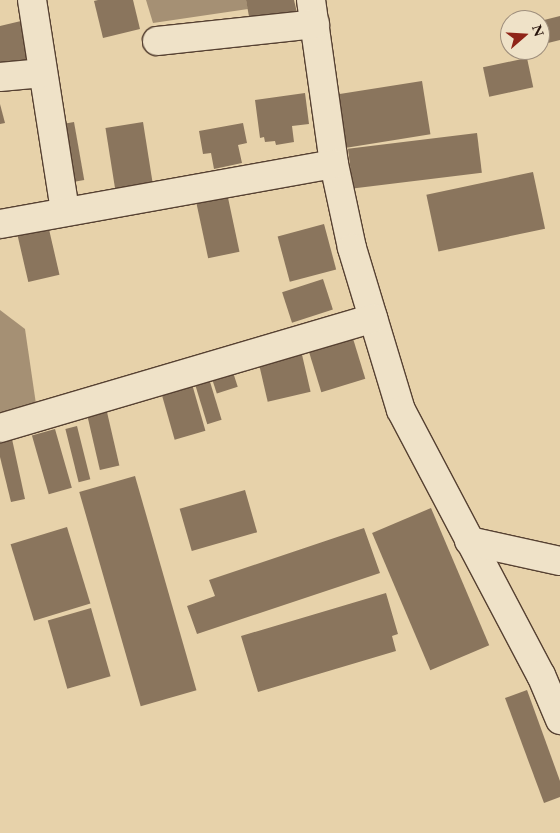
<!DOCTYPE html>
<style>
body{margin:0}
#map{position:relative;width:560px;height:833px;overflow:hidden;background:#e7d2aa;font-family:"EB Garamond",serif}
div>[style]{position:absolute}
.water>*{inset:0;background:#a59074}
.building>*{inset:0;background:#8a755d;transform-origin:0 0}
.roads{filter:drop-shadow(1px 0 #564132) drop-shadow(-1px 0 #564132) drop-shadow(0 1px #564132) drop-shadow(0 -1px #564132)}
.minor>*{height:28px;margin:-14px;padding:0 14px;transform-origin:14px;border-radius:14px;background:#efe2c8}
span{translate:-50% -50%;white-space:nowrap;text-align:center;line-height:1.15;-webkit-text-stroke:4px #efe2c8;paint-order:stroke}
.north{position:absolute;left:500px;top:10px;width:50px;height:50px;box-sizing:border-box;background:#efe2c8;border:1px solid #9e8e7c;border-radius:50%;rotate:71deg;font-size:14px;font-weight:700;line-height:20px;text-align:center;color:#25110a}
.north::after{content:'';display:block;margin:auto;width:18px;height:22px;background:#8f2418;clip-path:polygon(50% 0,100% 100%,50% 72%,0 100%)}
</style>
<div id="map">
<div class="water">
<div style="clip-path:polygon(146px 0,246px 0,248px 9px,153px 23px)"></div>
<div style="clip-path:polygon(0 310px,25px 329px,37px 411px,0 418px)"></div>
</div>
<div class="building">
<div style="clip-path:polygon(98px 0,133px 0,140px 29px,103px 38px,94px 1px)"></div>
<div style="clip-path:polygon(246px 0,294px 0,297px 13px,250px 22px)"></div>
<div style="clip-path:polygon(560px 16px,560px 40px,540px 45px,540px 21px)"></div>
<div style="clip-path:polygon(21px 21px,30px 67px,0 73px,0 26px)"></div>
<div style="left:527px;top:58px;width:30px;height:45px;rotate:78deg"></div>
<div style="left:422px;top:81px;width:54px;height:85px;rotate:81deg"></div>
<div style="clip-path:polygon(305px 93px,309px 124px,292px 126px,294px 142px,276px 145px,275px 141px,265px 142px,264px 137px,260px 138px,255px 100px)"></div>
<div style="clip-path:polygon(0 104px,5px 123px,0 124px)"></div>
<div style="left:74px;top:122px;width:59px;height:20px;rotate:80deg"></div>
<div style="left:143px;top:122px;width:67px;height:38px;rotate:81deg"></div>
<div style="clip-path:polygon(243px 123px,247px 143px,238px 145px,242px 163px,214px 169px,211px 153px,203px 154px,199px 131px)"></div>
<div style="left:477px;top:133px;width:40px;height:130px;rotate:83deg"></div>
<div style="left:533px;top:172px;width:58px;height:109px;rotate:78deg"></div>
<div style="left:227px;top:193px;width:60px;height:32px;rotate:78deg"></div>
<div style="left:324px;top:224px;width:47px;height:48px;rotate:75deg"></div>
<div style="left:48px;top:225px;width:51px;height:32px;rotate:77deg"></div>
<div style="left:323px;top:279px;width:32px;height:43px;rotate:72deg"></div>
<div style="left:351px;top:332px;width:49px;height:46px;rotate:73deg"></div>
<div style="left:300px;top:346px;width:47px;height:44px;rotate:77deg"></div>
<div style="left:230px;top:363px;width:25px;height:22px;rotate:72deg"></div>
<div style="left:207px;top:372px;width:50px;height:15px;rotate:73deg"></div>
<div style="left:190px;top:377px;width:56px;height:32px;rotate:74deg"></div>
<div style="left:107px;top:412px;width:55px;height:20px;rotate:77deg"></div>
<div style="left:77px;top:426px;width:55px;height:12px;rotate:76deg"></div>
<div style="left:55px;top:429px;width:61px;height:24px;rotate:74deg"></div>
<div style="clip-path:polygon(12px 439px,25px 499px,11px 502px,0 457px,0 442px)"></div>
<div style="left:135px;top:476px;width:223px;height:58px;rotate:74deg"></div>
<div style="left:245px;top:490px;width:44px;height:68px;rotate:74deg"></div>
<div style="left:431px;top:508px;width:149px;height:64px;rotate:67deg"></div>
<div style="left:67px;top:527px;width:80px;height:59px;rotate:73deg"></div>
<div style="clip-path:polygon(364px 528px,380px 573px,197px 634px,187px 606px,215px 596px,209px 580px)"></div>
<div style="clip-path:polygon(386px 593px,398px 634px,392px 636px,396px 651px,258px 692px,241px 636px)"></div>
<div style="left:91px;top:608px;width:71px;height:45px;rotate:74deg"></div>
<div style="clip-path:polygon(527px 690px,560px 781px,560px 797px,544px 803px,505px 698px)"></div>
</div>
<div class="roads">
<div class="minor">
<div style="left:32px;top:0;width:214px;rotate:81.1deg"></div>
<div style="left:311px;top:0;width:166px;rotate:82deg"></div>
<div style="left:334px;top:164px;width:86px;rotate:77.9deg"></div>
<div style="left:352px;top:248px;width:169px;rotate:73.2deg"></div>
<div style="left:401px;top:410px;width:300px;rotate:62.2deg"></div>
<div style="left:541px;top:675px;width:49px;rotate:67.1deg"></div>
<div style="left:157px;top:41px;width:159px;rotate:-6.1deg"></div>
<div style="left:0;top:77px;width:43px;rotate:-5.3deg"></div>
<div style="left:0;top:224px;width:339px;rotate:-10.2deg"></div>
<div style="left:0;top:428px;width:389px;rotate:-16.4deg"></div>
<div style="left:469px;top:541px;width:93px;rotate:12.4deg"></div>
</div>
</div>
<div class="north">N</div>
</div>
